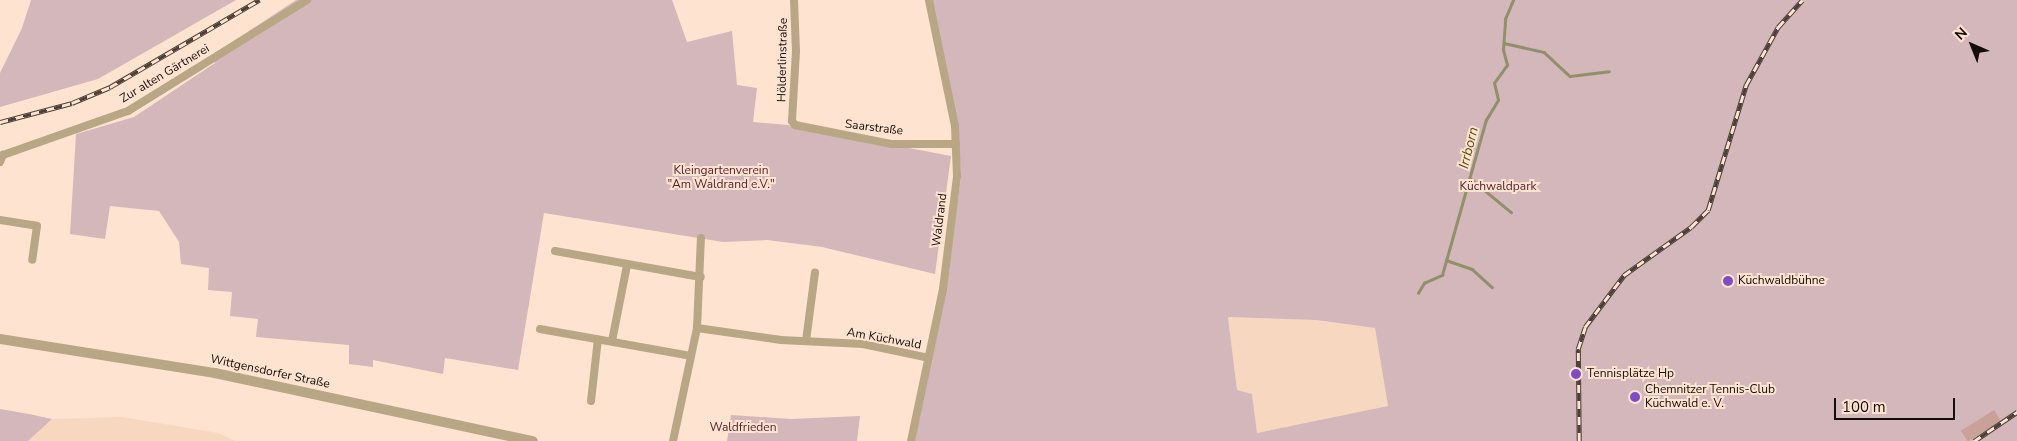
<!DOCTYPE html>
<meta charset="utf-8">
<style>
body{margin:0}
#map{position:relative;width:2017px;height:441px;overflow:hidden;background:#fee3d1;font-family:"Nunito Sans",sans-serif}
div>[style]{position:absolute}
.built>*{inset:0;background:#f7d7c0}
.green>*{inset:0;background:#d3b7ba}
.stream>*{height:2.5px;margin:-1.25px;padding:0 1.25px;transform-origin:1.25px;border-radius:1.25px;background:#928f6b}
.building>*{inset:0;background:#caa197;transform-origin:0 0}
.minor>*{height:8px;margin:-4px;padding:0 4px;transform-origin:4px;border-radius:4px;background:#b9a685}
.tertiary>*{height:10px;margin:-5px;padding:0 5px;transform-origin:5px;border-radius:5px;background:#b9a685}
.rail>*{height:4.5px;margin-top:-2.25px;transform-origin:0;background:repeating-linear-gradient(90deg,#fee3d1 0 8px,#4b3f36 0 16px);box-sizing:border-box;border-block:1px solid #4b3f36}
.dots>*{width:14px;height:14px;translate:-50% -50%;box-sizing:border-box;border:2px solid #fee3d1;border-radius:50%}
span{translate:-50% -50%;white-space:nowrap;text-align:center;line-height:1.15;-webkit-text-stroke:4px #fee3d1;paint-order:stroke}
.street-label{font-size:12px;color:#140c06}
.park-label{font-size:12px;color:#531d29}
.poi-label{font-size:12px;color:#140c06}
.left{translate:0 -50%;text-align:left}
.water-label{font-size:14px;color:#565010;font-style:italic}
.north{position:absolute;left:1947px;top:20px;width:50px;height:50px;-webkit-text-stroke:4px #fee3d1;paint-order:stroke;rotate:316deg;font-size:14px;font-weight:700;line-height:20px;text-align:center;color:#140c06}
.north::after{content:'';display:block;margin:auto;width:18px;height:22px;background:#140c06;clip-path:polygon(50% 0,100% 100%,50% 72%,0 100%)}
.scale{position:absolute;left:1834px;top:398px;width:121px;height:22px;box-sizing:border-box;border:2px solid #140c06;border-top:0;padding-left:6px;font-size:15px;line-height:18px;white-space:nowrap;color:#140c06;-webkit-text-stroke:4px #fee3d1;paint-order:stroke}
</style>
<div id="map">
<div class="built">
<div style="clip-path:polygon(1228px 317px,1316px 320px,1375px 328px,1388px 406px,1257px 433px,1252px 394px,1237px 390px)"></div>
<div style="clip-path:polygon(122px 417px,218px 433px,236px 441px,28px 441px,52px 419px)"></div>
</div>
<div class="green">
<div style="clip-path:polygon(31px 0,236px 0,98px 79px,0 107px,0 73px,22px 28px)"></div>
<div style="clip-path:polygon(296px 0,672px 0,687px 42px,732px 31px,737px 85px,757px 88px,753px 122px,788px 125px,951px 156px,935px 274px,822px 247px,767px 240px,723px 242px,544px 213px,518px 370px,445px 358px,443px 374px,373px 360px,373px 367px,349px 364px,349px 345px,256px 337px,258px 319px,230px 316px,232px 292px,208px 290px,209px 268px,181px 264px,179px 242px,159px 211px,110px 206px,105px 239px,70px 234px,76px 134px,134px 117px,215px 63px,211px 56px)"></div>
<div style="clip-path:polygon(evenodd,931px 0,2017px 0,2017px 441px,914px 441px,945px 290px,961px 178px,958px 128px,931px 0,1228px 317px,1316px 320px,1375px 328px,1388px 406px,1257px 433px,1252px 394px,1237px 390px,1228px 317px)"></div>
<div style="clip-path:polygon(0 409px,29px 414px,52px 419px,28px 441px,0 441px)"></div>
<div style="clip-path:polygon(731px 415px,791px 419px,860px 416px,857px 441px,727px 441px)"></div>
</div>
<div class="stream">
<div style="left:1504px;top:43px;width:41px;rotate:12.7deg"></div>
<div style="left:1544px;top:52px;width:35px;rotate:43deg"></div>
<div style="left:1570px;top:76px;width:39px;rotate:-7deg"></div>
<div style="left:1471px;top:179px;width:52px;rotate:39.5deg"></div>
<div style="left:1446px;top:260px;width:28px;rotate:19deg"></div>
<div style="left:1472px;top:269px;width:27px;rotate:42deg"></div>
<div style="left:1418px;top:293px;width:12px;rotate:-59deg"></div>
<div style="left:1424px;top:283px;width:20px;rotate:-24deg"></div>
<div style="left:1442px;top:275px;width:161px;rotate:-74.2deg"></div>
<div style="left:1486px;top:120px;width:23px;rotate:-59deg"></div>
<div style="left:1498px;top:100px;width:17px;rotate:-103deg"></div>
<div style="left:1494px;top:83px;width:22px;rotate:-54deg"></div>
<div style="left:1507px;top:65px;width:16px;rotate:-105deg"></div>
<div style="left:1503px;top:50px;width:31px;rotate:-86deg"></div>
<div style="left:1505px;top:19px;width:21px;rotate:-67deg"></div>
</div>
<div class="building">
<div style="left:1994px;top:410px;width:13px;height:39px;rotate:58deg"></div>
</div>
<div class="minor">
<div style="left:794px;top:0;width:51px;rotate:87.8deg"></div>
<div style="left:796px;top:51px;width:70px;rotate:93.3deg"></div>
<div style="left:792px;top:121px;width:5px;rotate:53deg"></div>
<div style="left:795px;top:125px;width:99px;rotate:11.1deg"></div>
<div style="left:892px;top:144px;width:64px"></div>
<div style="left:0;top:162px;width:8px;rotate:-67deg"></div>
<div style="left:3px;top:155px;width:133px;rotate:-19.4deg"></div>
<div style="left:128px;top:111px;width:211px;rotate:-31.8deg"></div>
<div style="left:0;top:220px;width:37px;rotate:9deg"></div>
<div style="left:37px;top:226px;width:34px;rotate:98deg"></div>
<div style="left:555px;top:251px;width:148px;rotate:10.1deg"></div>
<div style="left:697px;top:328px;width:85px;rotate:8.1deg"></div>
<div style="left:781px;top:340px;width:82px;rotate:2.8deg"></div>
<div style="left:863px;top:344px;width:67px;rotate:12deg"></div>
<div style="left:540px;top:329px;width:153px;rotate:10.1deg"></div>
<div style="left:612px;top:341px;width:77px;rotate:-78.8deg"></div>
<div style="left:806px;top:341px;width:69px;rotate:-82.5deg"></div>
<div style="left:591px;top:401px;width:62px;rotate:-83.6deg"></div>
<div style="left:673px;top:441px;width:116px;rotate:-78deg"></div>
<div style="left:697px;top:328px;width:90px;rotate:-87.5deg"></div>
<div style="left:911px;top:441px;width:155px;rotate:-78.1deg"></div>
<div style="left:943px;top:289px;width:114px;rotate:-82.9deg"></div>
<div style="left:957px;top:176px;width:50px;rotate:-92.3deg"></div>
<div style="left:955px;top:126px;width:129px;rotate:-101.7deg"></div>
</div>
<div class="tertiary">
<div style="left:0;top:339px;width:218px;rotate:9deg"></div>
<div style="left:215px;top:373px;width:325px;rotate:12.1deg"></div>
</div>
<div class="rail">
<div style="left:0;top:122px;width:74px;rotate:-14.8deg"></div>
<div style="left:72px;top:103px;width:41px;rotate:-22.8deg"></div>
<div style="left:110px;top:87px;width:173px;rotate:-30.3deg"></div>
<div style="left:1579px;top:441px;width:92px;rotate:-90.6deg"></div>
<div style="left:1578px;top:349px;width:23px;rotate:-72deg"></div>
<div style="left:1585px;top:327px;width:65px;rotate:-53.1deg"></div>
<div style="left:1624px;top:275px;width:82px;rotate:-35.6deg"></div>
<div style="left:1691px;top:227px;width:24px;rotate:-45deg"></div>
<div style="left:1708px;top:210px;width:131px;rotate:-73.1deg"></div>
<div style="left:1746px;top:85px;width:66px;rotate:-61.1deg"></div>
<div style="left:1778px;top:27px;width:36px;rotate:-48deg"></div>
<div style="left:1974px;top:441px;width:52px;rotate:-34deg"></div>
</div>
<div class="dots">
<div style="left:1728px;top:281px;background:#7f4cc4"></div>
<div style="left:1576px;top:374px;background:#7f4cc4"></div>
<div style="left:1635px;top:397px;background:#7f4cc4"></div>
</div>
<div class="street-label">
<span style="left:783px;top:60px;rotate:-89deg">Hölderlinstraße</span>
<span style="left:165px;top:74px;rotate:-31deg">Zur alten Gärtnerei</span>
<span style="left:874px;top:128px;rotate:7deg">Saarstraße</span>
<span style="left:940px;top:220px;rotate:-83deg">Waldrand</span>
<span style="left:884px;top:339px;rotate:10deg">Am Küchwald</span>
<span style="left:270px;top:372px;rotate:12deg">Wittgensdorfer Straße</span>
</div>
<div class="park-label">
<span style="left:721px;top:178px">Kleingartenverein<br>"Am Waldrand e.V."</span>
<span style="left:1498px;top:187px">Küchwaldpark</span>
<span style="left:743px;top:428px">Waldfrieden</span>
</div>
<div class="poi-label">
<span class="left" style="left:1738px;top:281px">Küchwaldbühne</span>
<span class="left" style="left:1587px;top:374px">Tennisplätze Hp</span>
<span class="left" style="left:1645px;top:397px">Chemnitzer Tennis-Club<br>Küchwald e. V.</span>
</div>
<div class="water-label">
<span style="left:1469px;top:148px;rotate:-76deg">Irrborn</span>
</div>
<div class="north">N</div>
<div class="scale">100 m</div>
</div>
